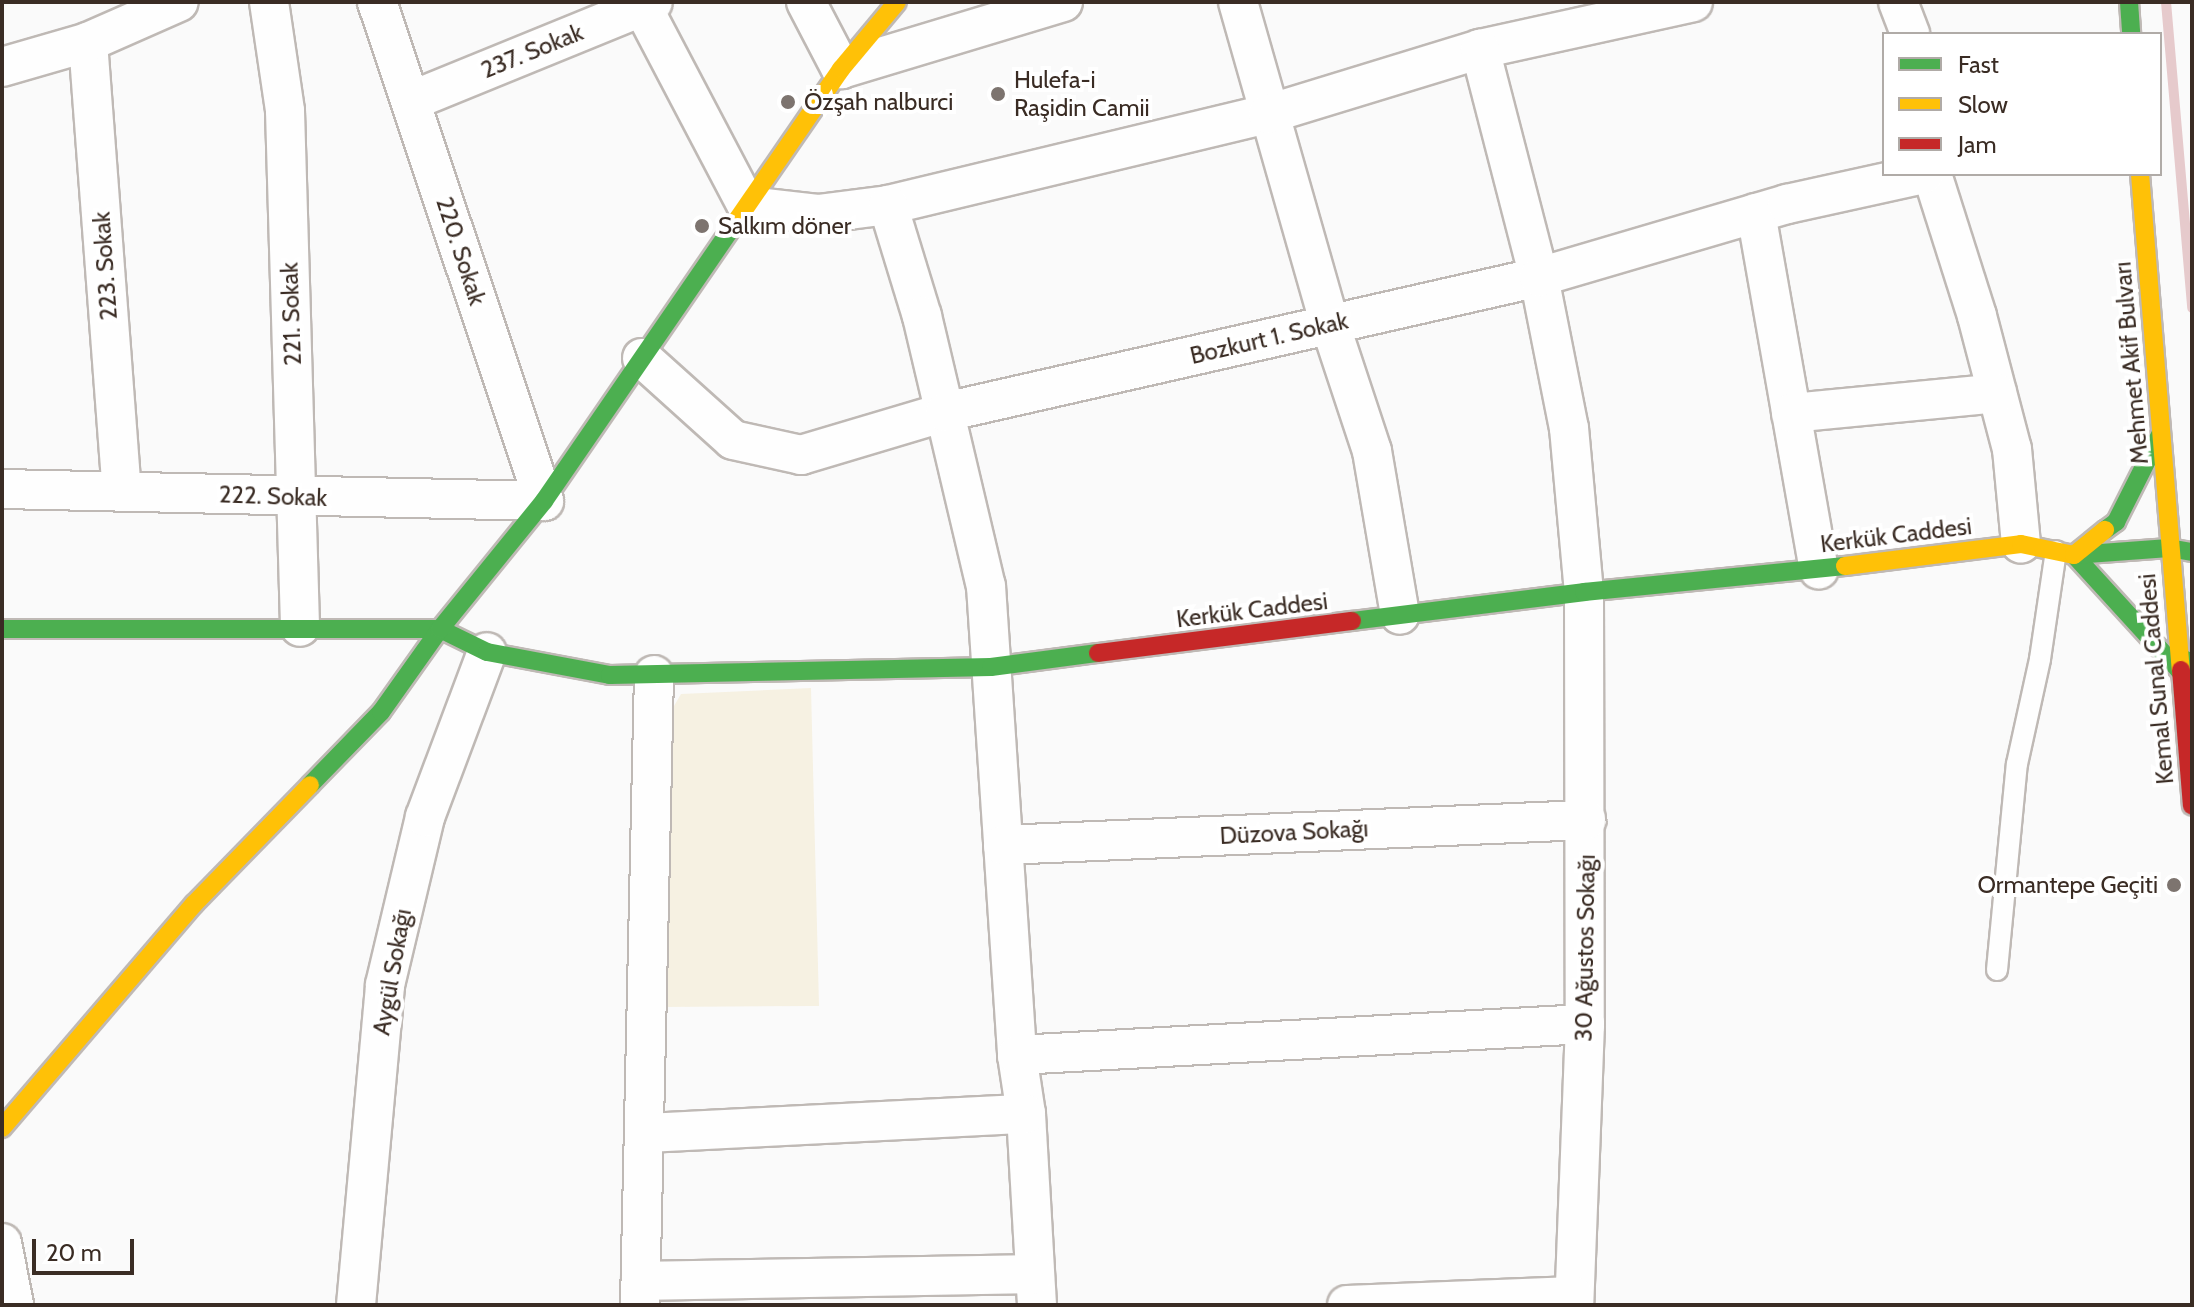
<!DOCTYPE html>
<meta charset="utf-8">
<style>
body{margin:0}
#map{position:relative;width:2194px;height:1307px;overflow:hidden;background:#fafafa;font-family:Cabin,sans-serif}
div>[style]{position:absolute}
.green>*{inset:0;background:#f6f1e2}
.stream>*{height:10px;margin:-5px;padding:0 5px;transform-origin:5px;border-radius:5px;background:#e6cacc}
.roads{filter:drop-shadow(2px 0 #bfb9b5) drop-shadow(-2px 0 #bfb9b5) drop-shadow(0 2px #bfb9b5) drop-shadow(0 -2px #bfb9b5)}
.lane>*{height:20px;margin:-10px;padding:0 10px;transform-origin:10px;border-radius:10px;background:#fefefe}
.street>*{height:38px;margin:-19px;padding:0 19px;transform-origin:19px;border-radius:19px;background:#fefefe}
.fast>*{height:18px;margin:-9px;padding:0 9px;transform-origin:9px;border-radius:9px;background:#4caf50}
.slow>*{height:18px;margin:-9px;padding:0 9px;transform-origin:9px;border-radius:9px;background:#ffc107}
.jam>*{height:18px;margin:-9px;padding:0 9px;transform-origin:9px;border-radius:9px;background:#c62828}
.dots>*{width:22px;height:22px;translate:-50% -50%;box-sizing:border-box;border:4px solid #fff;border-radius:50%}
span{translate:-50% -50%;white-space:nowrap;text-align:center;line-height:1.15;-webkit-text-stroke:8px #fff;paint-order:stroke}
.street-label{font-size:24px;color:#3a2c24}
.poi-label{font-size:24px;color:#3a2c24}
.left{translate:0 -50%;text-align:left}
.right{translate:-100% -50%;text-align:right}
.frame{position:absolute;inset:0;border:4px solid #3a2c24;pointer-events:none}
.legend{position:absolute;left:1882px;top:32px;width:280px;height:144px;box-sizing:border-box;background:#fff;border:2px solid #b0aba7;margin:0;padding:10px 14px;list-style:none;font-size:24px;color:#3a2c24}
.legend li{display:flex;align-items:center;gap:16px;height:40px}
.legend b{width:40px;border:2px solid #b0aba7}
.scale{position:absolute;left:32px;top:1239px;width:102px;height:36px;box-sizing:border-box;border:4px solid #3a2c24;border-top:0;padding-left:10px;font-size:24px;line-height:28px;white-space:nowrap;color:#3a2c24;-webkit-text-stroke:6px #fff;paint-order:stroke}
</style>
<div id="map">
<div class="green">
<div style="clip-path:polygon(811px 688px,819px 1006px,663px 1007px,674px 706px,681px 694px)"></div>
</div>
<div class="stream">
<div style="left:2166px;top:2px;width:307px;rotate:85.1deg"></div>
</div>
<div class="roads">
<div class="lane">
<div style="left:1997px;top:970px;width:207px;rotate:-84.5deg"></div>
<div style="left:2017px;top:764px;width:107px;rotate:-77.6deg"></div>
<div style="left:2040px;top:659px;width:109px;rotate:-81.6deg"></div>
</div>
<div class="street">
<div style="left:269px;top:2px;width:110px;rotate:81.6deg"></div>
<div style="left:285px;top:111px;width:516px;rotate:88.33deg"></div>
<div style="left:806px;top:2px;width:76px;rotate:62.4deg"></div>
<div style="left:841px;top:69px;width:232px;rotate:-16.8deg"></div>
<div style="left:1238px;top:2px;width:335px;rotate:74.1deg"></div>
<div style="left:1330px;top:324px;width:134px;rotate:71.7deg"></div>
<div style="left:1372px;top:451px;width:166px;rotate:80.3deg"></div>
<div style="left:1898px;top:2px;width:34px;rotate:69deg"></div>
<div style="left:642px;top:6px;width:226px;rotate:62.3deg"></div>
<div style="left:747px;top:206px;width:71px;rotate:6.4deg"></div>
<div style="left:818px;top:214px;width:71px;rotate:-7.3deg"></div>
<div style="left:888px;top:205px;width:391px;rotate:-13.5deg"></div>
<div style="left:1268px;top:114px;width:222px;rotate:-17deg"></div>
<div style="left:1480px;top:49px;width:218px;rotate:-12.4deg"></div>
<div style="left:88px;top:42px;width:449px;rotate:85.7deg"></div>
<div style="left:1480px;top:49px;width:236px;rotate:75.5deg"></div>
<div style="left:1539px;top:277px;width:154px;rotate:78.8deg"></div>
<div style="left:1569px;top:428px;width:165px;rotate:84.8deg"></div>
<div style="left:1584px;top:592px;width:432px;rotate:89.9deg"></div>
<div style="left:1585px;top:1024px;width:281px;rotate:92.2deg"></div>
<div style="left:2px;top:67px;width:90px;rotate:-16.2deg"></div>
<div style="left:88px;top:42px;width:99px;rotate:-23.7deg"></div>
<div style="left:411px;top:101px;width:261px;rotate:-22.2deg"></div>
<div style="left:1932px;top:174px;width:149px;rotate:72.4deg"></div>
<div style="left:1977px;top:316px;width:138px;rotate:75.3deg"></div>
<div style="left:2012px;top:449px;width:95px;rotate:84.6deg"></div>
<div style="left:888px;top:205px;width:116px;rotate:73deg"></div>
<div style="left:922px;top:316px;width:277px;rotate:76.7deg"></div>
<div style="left:986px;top:586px;width:470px;rotate:86.2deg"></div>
<div style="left:1017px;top:1055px;width:60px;rotate:81.3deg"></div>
<div style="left:1026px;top:1114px;width:191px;rotate:86.7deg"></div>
<div style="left:1756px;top:213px;width:362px;rotate:80deg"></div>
<div style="left:642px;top:358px;width:122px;rotate:42deg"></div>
<div style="left:733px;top:440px;width:70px;rotate:12.4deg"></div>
<div style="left:801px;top:455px;width:150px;rotate:-16.6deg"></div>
<div style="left:945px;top:412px;width:609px;rotate:-12.8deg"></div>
<div style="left:1539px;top:277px;width:259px;rotate:-16.4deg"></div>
<div style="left:1787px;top:204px;width:140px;rotate:-12.4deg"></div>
<div style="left:1791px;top:413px;width:207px;rotate:-5.5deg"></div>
<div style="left:2px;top:489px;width:542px;rotate:1.27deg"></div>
<div style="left:544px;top:501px;width:526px;rotate:-108.5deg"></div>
<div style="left:1003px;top:845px;width:584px;rotate:-2.46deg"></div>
<div style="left:1017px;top:1055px;width:569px;rotate:-3.12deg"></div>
<div style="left:646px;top:1133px;width:380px;rotate:-2.9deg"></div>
<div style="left:2px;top:1243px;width:63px;rotate:79deg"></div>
<div style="left:641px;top:1281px;width:393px;rotate:-1deg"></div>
<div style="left:356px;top:1305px;width:321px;rotate:-84.8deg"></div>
<div style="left:385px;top:985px;width:173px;rotate:-76.6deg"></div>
<div style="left:425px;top:817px;width:176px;rotate:-69.4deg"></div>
<div style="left:640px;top:1305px;width:630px;rotate:-88.73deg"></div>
<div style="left:1347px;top:1305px;width:227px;rotate:-2.3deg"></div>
</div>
<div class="fast">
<div style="left:2129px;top:2px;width:32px;rotate:86deg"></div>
<div style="left:2105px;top:530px;width:14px;rotate:-36deg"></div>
<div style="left:2116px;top:522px;width:100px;rotate:-63.2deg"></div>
<div style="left:2074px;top:555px;width:156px;rotate:47.6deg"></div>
<div style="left:2179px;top:670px;width:12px;rotate:-59deg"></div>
<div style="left:2074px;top:555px;width:95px;rotate:-4.2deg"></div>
<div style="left:2169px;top:548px;width:23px;rotate:10deg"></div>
<div style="left:1352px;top:621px;width:234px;rotate:-7.1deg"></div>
<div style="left:1584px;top:592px;width:262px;rotate:-5.7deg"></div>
<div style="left:2px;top:629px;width:438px"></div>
<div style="left:440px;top:629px;width:52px;rotate:26.1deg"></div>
<div style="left:487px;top:652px;width:125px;rotate:10.6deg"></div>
<div style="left:610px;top:675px;width:381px;rotate:-1.2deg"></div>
<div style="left:991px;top:667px;width:108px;rotate:-7.5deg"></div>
<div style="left:310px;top:785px;width:102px;rotate:-45.8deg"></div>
<div style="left:381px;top:712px;width:102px;rotate:-54.6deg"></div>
<div style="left:440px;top:629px;width:165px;rotate:-50.9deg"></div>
<div style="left:544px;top:501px;width:341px;rotate:-55.5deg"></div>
</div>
<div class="slow">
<div style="left:2140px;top:174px;width:498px;rotate:85.3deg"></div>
<div style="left:737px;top:220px;width:183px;rotate:-55.4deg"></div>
<div style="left:841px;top:69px;width:87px;rotate:-50.1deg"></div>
<div style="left:1845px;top:566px;width:177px;rotate:-7.1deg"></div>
<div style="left:2021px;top:544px;width:54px;rotate:11.7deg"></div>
<div style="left:2074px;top:555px;width:40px;rotate:-39deg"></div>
<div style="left:2px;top:1128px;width:295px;rotate:-49.4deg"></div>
<div style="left:194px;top:904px;width:166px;rotate:-45.7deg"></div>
</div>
<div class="jam">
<div style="left:1098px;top:653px;width:256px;rotate:-7.2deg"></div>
<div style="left:2181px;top:670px;width:136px;rotate:85.4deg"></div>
</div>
</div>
<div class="dots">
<div style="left:998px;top:94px;background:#7d746f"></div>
<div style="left:788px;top:102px;background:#7d746f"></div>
<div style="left:702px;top:226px;background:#7d746f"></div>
<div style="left:2174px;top:885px;background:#7d746f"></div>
</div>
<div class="street-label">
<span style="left:532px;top:51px;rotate:-22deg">237. Sokak</span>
<span style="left:461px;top:251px;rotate:72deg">220. Sokak</span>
<span style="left:105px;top:266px;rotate:-94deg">223. Sokak</span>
<span style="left:291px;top:314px;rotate:-92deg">221. Sokak</span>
<span style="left:1269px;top:338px;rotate:-13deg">Bozkurt 1. Sokak</span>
<span style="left:2131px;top:363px;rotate:-95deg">Mehmet Akif Bulvarı</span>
<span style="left:273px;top:496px;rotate:2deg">222. Sokak</span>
<span style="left:1896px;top:535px;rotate:-7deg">Kerkük Caddesi</span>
<span style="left:1252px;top:610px;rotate:-7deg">Kerkük Caddesi</span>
<span style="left:2156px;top:679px;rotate:-95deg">Kemal Sunal Caddesi</span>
<span style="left:1294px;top:832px;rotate:-3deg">Düzova Sokağı</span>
<span style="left:1585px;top:948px;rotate:-89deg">30 Ağustos Sokağı</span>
<span style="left:392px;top:972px;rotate:-80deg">Aygül Sokağı</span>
</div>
<div class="poi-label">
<span class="left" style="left:1014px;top:94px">Hulefa-i<br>Raşidin Camii</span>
<span class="left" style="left:804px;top:102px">Özşah nalburci</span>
<span class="left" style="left:718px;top:226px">Salkım döner</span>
<span class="right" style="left:2158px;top:885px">Ormantepe Geçiti</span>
</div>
<div class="frame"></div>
<ul class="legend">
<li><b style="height:10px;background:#4caf50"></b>Fast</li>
<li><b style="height:10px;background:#ffc107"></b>Slow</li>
<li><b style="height:10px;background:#c62828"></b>Jam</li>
</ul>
<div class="scale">20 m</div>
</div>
